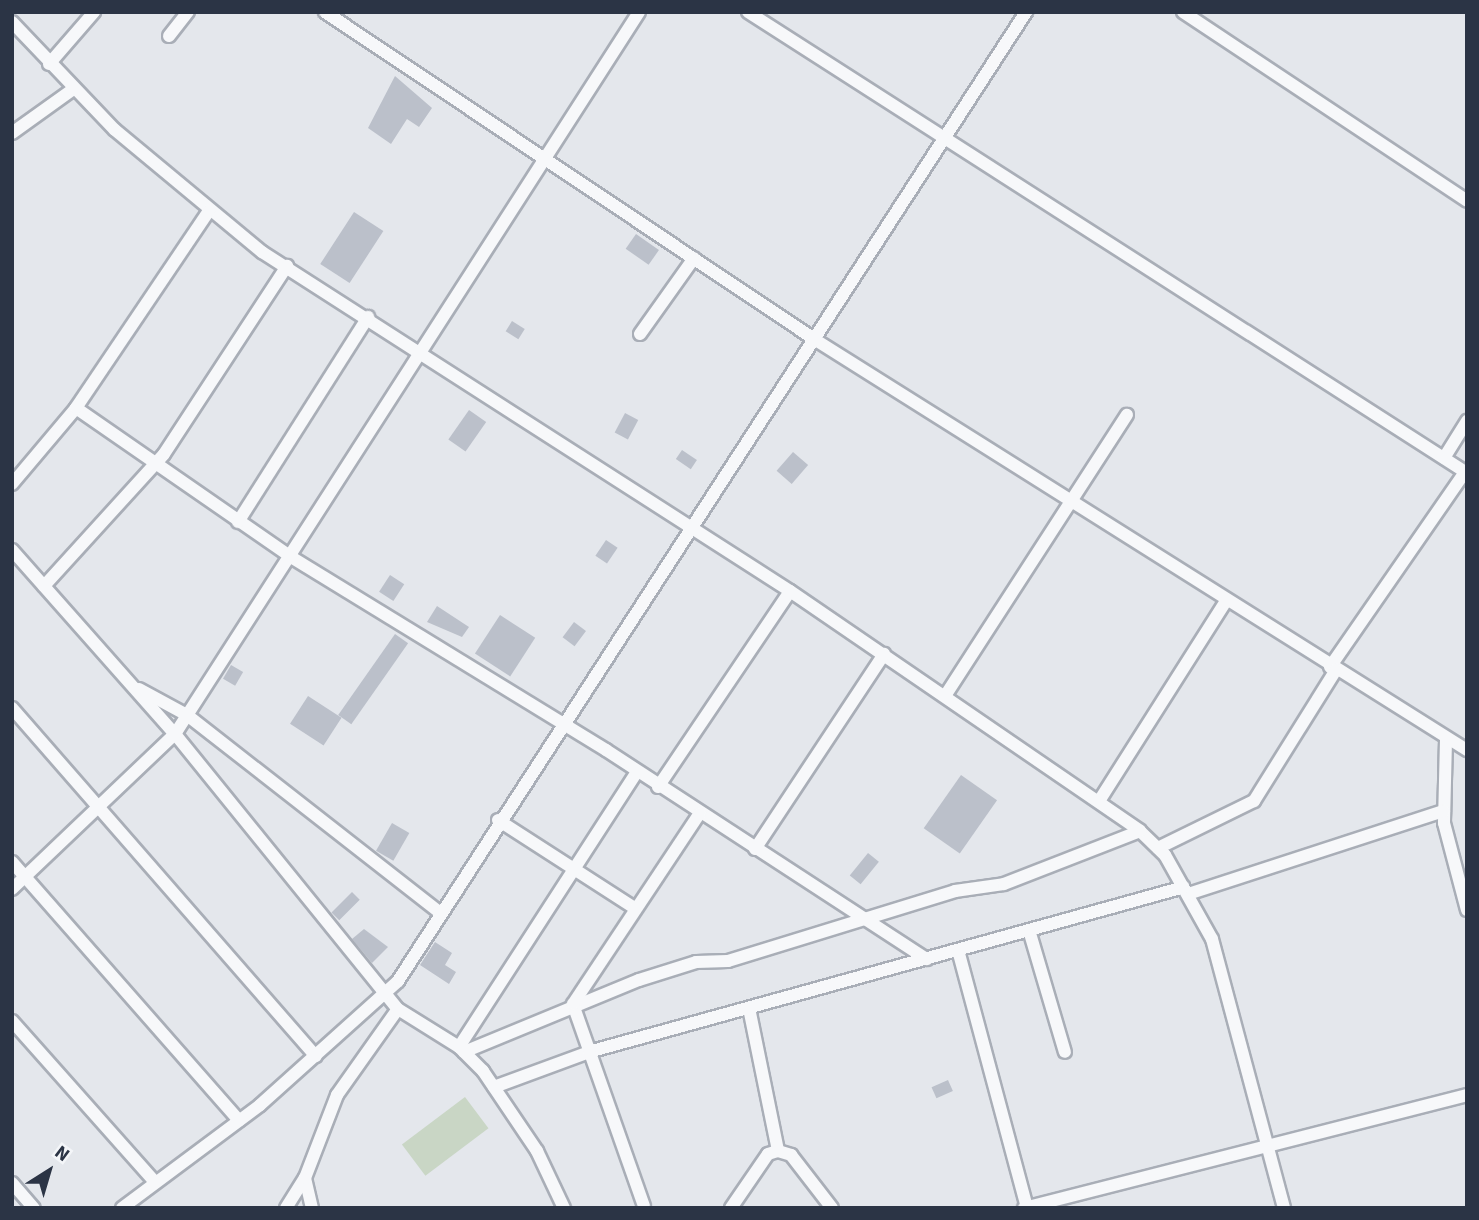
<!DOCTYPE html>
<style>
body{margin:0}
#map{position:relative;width:1479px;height:1220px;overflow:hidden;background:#e4e7ec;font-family:"Source Sans 3",sans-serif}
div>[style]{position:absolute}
.green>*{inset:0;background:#c9d6c5;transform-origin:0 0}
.building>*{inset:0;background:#bbc0ca;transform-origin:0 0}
.roads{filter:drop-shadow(2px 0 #a9aeb7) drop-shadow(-2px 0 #a9aeb7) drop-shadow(0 2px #a9aeb7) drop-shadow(0 -2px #a9aeb7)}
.minor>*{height:12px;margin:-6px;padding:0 6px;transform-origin:6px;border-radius:6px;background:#f7f8fa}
span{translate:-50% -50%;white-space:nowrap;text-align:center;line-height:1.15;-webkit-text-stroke:7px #f4f6f9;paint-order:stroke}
.frame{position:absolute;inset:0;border:14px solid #2b3445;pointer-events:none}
.north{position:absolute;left:14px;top:1136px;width:70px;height:70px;-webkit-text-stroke:5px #f4f6f9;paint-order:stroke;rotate:37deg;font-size:19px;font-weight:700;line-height:28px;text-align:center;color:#2b3445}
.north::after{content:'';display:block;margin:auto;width:24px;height:32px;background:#2b3445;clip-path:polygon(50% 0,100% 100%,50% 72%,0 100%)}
</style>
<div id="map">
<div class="green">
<div style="left:465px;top:1097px;width:39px;height:79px;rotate:53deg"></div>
</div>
<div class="building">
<div style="clip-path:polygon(395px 76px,432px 108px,419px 127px,407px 119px,391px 144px,368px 128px)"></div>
<div style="left:354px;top:212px;width:35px;height:62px;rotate:33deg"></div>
<div style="left:636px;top:234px;width:28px;height:18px;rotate:35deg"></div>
<div style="left:512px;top:321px;width:15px;height:12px;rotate:32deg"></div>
<div style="left:469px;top:410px;width:21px;height:36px;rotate:35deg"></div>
<div style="left:625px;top:413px;width:15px;height:22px;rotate:28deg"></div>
<div style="left:682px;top:450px;width:18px;height:11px;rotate:34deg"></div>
<div style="left:793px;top:452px;width:20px;height:25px;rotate:41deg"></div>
<div style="left:606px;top:540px;width:14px;height:19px;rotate:34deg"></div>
<div style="left:390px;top:575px;width:17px;height:20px;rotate:33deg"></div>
<div style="clip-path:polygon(437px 606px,469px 627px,462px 637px,427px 622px)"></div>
<div style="left:500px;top:615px;width:42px;height:46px;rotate:33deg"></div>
<div style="left:574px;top:622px;width:15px;height:19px;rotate:37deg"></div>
<div style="left:395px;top:634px;width:16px;height:99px;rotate:35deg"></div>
<div style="left:231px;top:665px;width:14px;height:16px;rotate:30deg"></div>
<div style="left:308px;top:696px;width:40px;height:33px;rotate:33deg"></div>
<div style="left:961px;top:775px;width:44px;height:65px;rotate:35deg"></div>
<div style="left:392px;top:823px;width:20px;height:32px;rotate:30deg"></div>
<div style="left:868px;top:853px;width:14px;height:29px;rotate:39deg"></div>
<div style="left:352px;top:892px;width:11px;height:29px;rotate:45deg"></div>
<div style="clip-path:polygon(364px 929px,388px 947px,372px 963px,352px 939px)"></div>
<div style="clip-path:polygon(435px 942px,452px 953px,445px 965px,456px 972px,449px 984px,420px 965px)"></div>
<div style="left:948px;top:1080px;width:12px;height:18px;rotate:66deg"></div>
</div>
<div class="roads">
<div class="minor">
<div style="left:325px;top:12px;width:588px;rotate:33.77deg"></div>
<div style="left:814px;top:339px;width:772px;rotate:32.19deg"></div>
<div style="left:748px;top:12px;width:854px;rotate:32.67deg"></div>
<div style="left:1183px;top:12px;width:341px;rotate:33.6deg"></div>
<div style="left:12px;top:22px;width:149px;rotate:46.4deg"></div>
<div style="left:115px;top:130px;width:191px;rotate:39.7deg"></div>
<div style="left:262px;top:252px;width:627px;rotate:32.7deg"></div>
<div style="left:790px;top:591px;width:424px;rotate:34.4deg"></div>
<div style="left:1140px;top:831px;width:35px;rotate:44deg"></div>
<div style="left:1165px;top:855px;width:96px;rotate:60.8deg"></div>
<div style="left:1212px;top:939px;width:278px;rotate:75deg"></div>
<div style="left:169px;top:36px;width:31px;rotate:-52deg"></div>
<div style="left:49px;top:64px;width:69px;rotate:-49.1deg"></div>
<div style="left:12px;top:133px;width:74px;rotate:-35.6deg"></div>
<div style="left:640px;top:334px;width:93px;rotate:-54.6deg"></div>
<div style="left:76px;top:408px;width:262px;rotate:34.7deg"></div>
<div style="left:291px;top:557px;width:369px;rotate:31.5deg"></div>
<div style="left:606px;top:750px;width:383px;rotate:33.1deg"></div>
<div style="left:1444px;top:458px;width:44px;rotate:-58.1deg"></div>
<div style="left:12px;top:484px;width:99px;rotate:-49.9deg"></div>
<div style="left:76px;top:408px;width:238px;rotate:-56deg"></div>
<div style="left:238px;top:522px;width:243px;rotate:-57.6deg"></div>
<div style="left:12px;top:550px;width:246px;rotate:48.5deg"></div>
<div style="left:175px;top:734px;width:354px;rotate:51deg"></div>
<div style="left:398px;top:1009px;width:72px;rotate:31.9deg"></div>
<div style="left:459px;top:1047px;width:34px;rotate:45deg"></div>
<div style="left:483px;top:1071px;width:97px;rotate:56deg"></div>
<div style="left:537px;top:1151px;width:63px;rotate:64.7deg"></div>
<div style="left:44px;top:586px;width:178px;rotate:-47.7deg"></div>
<div style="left:164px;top:454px;width:225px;rotate:-56.8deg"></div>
<div style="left:1330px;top:667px;width:237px;rotate:-55.3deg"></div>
<div style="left:139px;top:689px;width:55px;rotate:28.4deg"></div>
<div style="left:187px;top:715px;width:320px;rotate:38deg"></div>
<div style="left:945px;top:696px;width:335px;rotate:-57.1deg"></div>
<div style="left:12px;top:708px;width:462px;rotate:48.9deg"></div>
<div style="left:1446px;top:740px;width:83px;rotate:91.4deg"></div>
<div style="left:1444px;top:823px;width:90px;rotate:75.2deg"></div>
<div style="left:658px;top:787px;width:236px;rotate:-56deg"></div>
<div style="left:1101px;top:798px;width:233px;rotate:-57.6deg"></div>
<div style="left:498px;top:820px;width:161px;rotate:32.8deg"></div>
<div style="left:1158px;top:848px;width:107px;rotate:-26.1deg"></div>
<div style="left:1254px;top:801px;width:155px;rotate:-58deg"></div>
<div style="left:755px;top:849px;width:234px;rotate:-56.5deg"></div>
<div style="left:12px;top:862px;width:344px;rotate:48.7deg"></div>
<div style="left:12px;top:889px;width:225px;rotate:-43.6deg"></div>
<div style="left:175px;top:734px;width:858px;rotate:-57.27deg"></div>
<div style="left:1188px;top:894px;width:269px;rotate:-18deg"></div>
<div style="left:1029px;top:930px;width:127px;rotate:73.6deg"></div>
<div style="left:958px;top:950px;width:267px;rotate:75deg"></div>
<div style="left:749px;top:1008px;width:146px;rotate:78.5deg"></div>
<div style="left:12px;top:1021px;width:215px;rotate:48.4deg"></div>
<div style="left:459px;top:1047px;width:328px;rotate:-57.1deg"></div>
<div style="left:464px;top:1052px;width:189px;rotate:-22.4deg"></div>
<div style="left:639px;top:980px;width:60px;rotate:-17.5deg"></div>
<div style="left:696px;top:962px;width:32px;rotate:-2deg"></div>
<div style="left:728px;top:961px;width:238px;rotate:-17.1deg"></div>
<div style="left:955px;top:891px;width:49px;rotate:-8.1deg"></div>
<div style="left:1004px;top:884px;width:146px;rotate:-21.3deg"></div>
<div style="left:494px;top:1087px;width:104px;rotate:-20.2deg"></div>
<div style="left:592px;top:1051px;width:614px;rotate:-15.48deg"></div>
<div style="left:305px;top:1178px;width:31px;rotate:77deg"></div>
<div style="left:12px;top:1183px;width:33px;rotate:49deg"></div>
<div style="left:644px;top:1206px;width:214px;rotate:-109.4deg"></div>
<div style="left:573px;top:1004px;width:229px;rotate:-56.4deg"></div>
<div style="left:122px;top:1208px;width:172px;rotate:-36.7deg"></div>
<div style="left:260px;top:1105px;width:186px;rotate:-41.9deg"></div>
<div style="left:398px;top:981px;width:1155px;rotate:-57.05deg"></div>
<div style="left:286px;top:1208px;width:36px;rotate:-58deg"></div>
<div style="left:305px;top:1178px;width:89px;rotate:-68.9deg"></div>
<div style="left:337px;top:1095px;width:105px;rotate:-54.7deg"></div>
<div style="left:731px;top:1208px;width:65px;rotate:-55.6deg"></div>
<div style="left:768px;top:1154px;width:10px;rotate:-17deg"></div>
<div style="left:778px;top:1151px;width:14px;rotate:17deg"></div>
<div style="left:791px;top:1155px;width:67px;rotate:52.3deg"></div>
<div style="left:1024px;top:1208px;width:457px;rotate:-14.3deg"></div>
</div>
</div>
<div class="frame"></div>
<div class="north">N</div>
</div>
